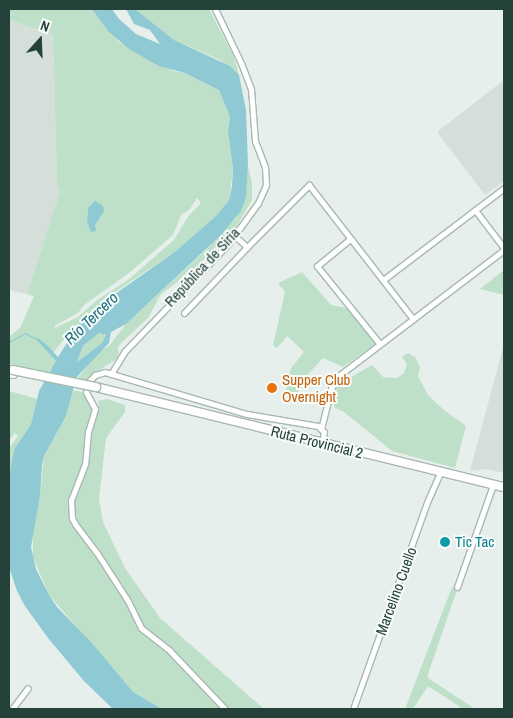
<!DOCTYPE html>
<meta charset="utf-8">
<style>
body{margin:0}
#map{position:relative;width:513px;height:718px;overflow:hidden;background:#e6efeb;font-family:"Archivo Narrow",sans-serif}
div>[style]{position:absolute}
.built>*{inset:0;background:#d4dfda}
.green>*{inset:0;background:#bfe0c8}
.water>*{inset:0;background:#8ec9d4}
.stream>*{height:1px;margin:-0.5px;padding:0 0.5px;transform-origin:0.5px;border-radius:0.5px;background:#8ec9d4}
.roads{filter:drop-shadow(1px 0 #a8b8b2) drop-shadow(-1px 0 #a8b8b2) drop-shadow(0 1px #a8b8b2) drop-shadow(0 -1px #a8b8b2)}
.minor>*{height:5px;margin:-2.5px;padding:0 2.5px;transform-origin:2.5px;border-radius:2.5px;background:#fff}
.secondary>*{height:8px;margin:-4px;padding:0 4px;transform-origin:4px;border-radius:4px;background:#fff}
.bridges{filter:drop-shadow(1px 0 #a4bbb3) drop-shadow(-1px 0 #a4bbb3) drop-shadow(0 1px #a4bbb3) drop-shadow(0 -1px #a4bbb3)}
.secondary-bridge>*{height:8px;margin:-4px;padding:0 4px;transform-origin:4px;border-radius:4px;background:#fff}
.dots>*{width:14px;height:14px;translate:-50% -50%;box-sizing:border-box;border:2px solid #f7fbf9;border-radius:50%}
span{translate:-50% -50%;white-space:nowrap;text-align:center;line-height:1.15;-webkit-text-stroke:4px #f7fbf9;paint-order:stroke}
.street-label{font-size:15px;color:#24423a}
.food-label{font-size:15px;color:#c56008}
.left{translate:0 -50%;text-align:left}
.culture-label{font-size:15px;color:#0d838f}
.water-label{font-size:16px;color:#1c6f80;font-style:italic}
.frame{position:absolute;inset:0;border:10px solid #24423a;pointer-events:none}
.north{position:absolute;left:15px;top:15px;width:50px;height:50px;-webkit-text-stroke:4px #f7fbf9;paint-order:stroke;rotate:20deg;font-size:14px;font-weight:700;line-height:20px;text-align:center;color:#24423a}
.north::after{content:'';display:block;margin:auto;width:18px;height:22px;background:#24423a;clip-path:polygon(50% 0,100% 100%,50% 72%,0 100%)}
</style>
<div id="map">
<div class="built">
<div style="clip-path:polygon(9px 20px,53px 33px,57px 185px,60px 192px,27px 294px,9px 290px)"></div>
<div style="clip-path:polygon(504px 80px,504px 181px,485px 195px,437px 132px)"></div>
<div style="clip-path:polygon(504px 344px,504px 473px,487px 469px,470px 471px)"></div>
</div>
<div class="green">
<div style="clip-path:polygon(evenodd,9px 9px,92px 9px,119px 42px,173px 71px,185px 73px,219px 90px,230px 117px,228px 131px,233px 169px,229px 200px,216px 216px,176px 251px,109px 296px,74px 332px,68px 334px,54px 352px,52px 357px,56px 361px,55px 364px,48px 374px,9px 364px,9px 337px,20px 328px,34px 296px,27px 294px,60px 192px,57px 185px,53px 34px,9px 20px,9px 9px,197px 198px,201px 203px,187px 218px,174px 240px,128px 280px,97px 300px,78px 317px,55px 328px,54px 326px,78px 313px,84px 305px,129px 273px,173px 235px,181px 215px,190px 209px,197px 198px)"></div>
<div style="clip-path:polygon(135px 9px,209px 9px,234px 57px,239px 75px,220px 60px,174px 40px)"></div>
<div style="clip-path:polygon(248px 166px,252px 183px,252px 200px,232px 234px,219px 243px,197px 267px,161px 294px,148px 318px,120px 344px,118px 348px,119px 354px,115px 360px,91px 375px,86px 382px,76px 380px,101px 350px,109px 346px,126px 324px,205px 251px,236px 218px,246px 197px)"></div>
<div style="clip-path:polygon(504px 270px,504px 295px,480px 289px)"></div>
<div style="clip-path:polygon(302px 272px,331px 305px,347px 308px,375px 344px,343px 367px,323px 358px,303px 380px,296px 397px,285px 394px,291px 368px,304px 352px,287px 336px,277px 348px,273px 345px,285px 292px,278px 283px)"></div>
<div style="clip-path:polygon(97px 334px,103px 333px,106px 337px,102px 343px,77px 362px,83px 346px)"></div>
<div style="clip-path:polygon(408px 353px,416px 358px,420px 368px,418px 376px,428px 395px,444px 410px,466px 426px,455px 468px,392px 451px,344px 412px,335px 408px,333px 402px,335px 391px,341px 383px,372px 365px,383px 377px,397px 378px,404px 373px,407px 364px,402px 357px)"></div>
<div style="clip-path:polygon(72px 390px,83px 392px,95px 415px,99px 406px,98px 401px,107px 399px,125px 405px,125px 412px,106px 438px,99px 499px,103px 522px,125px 568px,160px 618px,264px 709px,162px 709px,133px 692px,49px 595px,33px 557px,33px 533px,40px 496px,44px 456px,66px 416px)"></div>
<div style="clip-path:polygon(9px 391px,37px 399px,31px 424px,19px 441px,9px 481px,9px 448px,18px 436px,15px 433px,9px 441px)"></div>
<div style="clip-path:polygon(452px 587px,457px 590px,428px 674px,428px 678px,475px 709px,463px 709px,428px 686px,413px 709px,405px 709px)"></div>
</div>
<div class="water">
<div style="clip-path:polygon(evenodd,92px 9px,112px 9px,119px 19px,136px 34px,160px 44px,150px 30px,134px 24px,126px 9px,135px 9px,174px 40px,230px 66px,239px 75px,246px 110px,248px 166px,246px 197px,241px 211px,221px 235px,126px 324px,111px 332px,109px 343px,76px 378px,66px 416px,44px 456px,42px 465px,40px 496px,31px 547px,36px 569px,49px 595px,57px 607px,91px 642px,133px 692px,162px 709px,113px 709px,84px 681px,48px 638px,25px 606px,17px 591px,9px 567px,9px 481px,12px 460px,15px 448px,31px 424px,39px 391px,56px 361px,36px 339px,38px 338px,48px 346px,58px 357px,74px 332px,98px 306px,176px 251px,216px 216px,229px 200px,232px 186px,233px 169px,228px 131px,230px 117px,219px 90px,185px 73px,159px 66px,129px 49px,109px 32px,92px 9px,99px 333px,106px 335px,102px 343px,77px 362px,83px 346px,99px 333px)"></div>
<div style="clip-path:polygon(95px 201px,103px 206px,104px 211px,95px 225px,96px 231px,91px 232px,87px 222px,88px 214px,88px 208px)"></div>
</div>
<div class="stream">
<div style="left:9px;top:342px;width:18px;rotate:-29deg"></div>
<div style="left:25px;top:333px;width:15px;rotate:28deg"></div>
</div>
<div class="roads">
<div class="minor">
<div style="left:475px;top:210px;width:48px;rotate:52.7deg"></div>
<div style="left:234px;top:235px;width:18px;rotate:43deg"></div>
<div style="left:247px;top:247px;width:88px;rotate:-45deg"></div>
<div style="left:309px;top:185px;width:170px;rotate:52.2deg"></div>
<div style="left:350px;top:239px;width:43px;rotate:140.7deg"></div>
<div style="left:317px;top:266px;width:100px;rotate:51.1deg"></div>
<div style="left:383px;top:280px;width:152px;rotate:-37.2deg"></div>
<div style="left:184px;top:313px;width:91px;rotate:-46.3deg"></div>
<div style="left:111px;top:374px;width:27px;rotate:-59deg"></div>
<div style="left:125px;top:351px;width:150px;rotate:-46.1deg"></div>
<div style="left:229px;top:243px;width:49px;rotate:-54.1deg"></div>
<div style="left:258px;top:203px;width:20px;rotate:-66deg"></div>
<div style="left:266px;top:185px;width:18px;rotate:-93deg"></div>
<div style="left:265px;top:167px;width:28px;rotate:-111deg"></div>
<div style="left:255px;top:141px;width:52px;rotate:-94.4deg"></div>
<div style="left:251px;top:89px;width:28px;rotate:-111deg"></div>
<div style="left:241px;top:63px;width:60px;rotate:-115.7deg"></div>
<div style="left:88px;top:382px;width:10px;rotate:-45deg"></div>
<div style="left:95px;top:375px;width:10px;rotate:-17deg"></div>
<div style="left:105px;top:372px;width:148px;rotate:16.5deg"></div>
<div style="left:247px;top:414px;width:72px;rotate:9.6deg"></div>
<div style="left:318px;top:426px;width:8px;rotate:45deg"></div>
<div style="left:324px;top:432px;width:11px;rotate:100deg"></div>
<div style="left:86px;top:392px;width:19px;rotate:62deg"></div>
<div style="left:95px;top:409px;width:24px;rotate:107deg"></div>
<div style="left:88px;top:432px;width:32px;rotate:95deg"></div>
<div style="left:85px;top:464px;width:39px;rotate:111deg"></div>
<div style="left:71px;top:500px;width:18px;rotate:87deg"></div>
<div style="left:72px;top:518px;width:7px;rotate:63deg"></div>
<div style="left:75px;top:524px;width:36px;rotate:53deg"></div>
<div style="left:97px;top:553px;width:57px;rotate:57.1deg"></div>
<div style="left:128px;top:601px;width:30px;rotate:64deg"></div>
<div style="left:141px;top:628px;width:37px;rotate:38deg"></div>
<div style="left:170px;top:651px;width:80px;rotate:46.5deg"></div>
<div style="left:321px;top:429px;width:41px;rotate:-76deg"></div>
<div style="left:331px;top:389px;width:13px;rotate:-63deg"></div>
<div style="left:337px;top:377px;width:210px;rotate:-37.3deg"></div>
<div style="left:457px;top:587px;width:108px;rotate:-70.6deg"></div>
<div style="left:12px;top:709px;width:26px;rotate:-53deg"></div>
<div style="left:353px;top:709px;width:222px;rotate:-70.3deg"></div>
<div style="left:428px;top:500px;width:30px;rotate:-66deg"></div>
</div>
<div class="secondary">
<div style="left:9px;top:373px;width:4px;rotate:14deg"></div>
<div style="left:96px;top:387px;width:420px;rotate:13.8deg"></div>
</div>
</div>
<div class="bridges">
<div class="secondary-bridge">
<div style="left:13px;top:370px;width:85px;rotate:11.6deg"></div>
</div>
</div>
<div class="dots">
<div style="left:272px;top:388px;background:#e8710a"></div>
<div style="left:445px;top:542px;background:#0f9aa8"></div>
</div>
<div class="street-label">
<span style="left:202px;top:267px;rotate:-47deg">República de Siria</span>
<span style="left:317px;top:442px;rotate:14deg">Ruta Provincial 2</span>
<span style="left:396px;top:591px;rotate:-70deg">Marcelino Cuello</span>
</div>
<div class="food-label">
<span class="left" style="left:282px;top:388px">Supper Club<br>Overnight</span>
</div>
<div class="culture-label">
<span class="left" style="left:455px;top:542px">Tic Tac</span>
</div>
<div class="water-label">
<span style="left:91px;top:318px;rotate:-44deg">Río Tercero</span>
</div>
<div class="frame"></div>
<div class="north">N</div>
</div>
